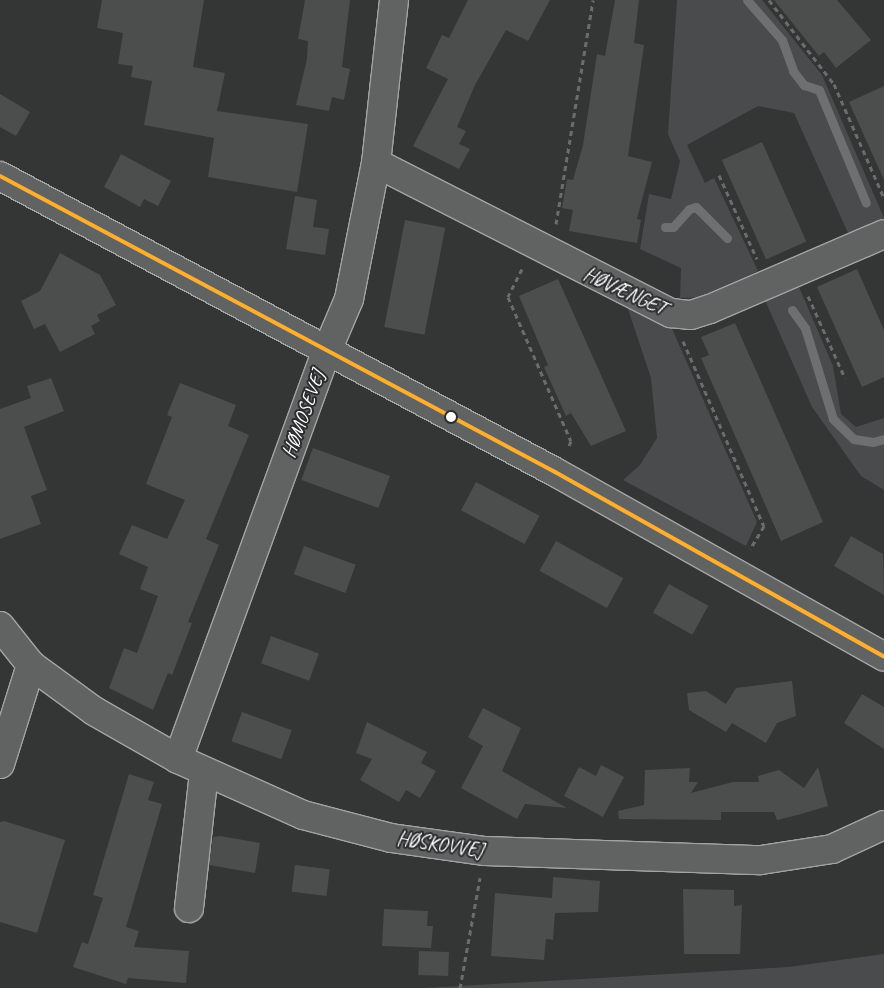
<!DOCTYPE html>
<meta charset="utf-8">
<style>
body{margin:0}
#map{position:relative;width:884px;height:988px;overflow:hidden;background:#343535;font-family:Caveat,sans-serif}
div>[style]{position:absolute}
.green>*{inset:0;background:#494b4c}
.stream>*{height:9px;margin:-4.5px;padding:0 4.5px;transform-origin:4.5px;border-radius:4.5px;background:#6d6f70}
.building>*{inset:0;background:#4c4d4d;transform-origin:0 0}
.path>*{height:3px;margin-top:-1.5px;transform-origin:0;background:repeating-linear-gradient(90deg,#6b6c6c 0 5px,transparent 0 9px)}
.roads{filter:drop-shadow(1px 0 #a4a4a4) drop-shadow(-1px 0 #a4a4a4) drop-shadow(0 1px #a4a4a4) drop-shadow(0 -1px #a4a4a4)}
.minor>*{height:28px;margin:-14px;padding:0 14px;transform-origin:14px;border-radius:14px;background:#616262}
.bus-1>*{height:4px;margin:-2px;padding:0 2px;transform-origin:2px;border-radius:2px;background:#ffae2d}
.dots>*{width:14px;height:14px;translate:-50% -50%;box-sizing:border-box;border:2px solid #2a2d2e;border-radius:50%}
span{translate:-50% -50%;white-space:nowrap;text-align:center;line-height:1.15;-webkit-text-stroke:4px #2a2d2e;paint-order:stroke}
.street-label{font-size:20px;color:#fff}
</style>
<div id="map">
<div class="green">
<div style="clip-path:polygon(677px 0,762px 0,822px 75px,884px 218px,848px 233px,794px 113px,758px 106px,687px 145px,705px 183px,714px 178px,758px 271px,704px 297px,680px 298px,681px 268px,640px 249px,649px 194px,671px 199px,680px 161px,668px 134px)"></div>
<div style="clip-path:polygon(799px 287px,833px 366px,841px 414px,856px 427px,884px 418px,884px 490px,861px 476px,812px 407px,765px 300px)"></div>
<div style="clip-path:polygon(627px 306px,670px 324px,757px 522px,746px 546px,623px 480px,640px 465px,657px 438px,651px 378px)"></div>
<div style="clip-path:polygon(884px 954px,884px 988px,425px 988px,788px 967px)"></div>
</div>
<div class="stream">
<div style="left:747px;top:0;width:53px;rotate:48.8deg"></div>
<div style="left:782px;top:40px;width:33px;rotate:70deg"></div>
<div style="left:793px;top:71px;width:18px;rotate:52deg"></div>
<div style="left:804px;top:85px;width:16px;rotate:18deg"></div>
<div style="left:819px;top:90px;width:122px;rotate:67.4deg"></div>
<div style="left:665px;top:227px;width:8px"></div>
<div style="left:673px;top:227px;width:24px;rotate:-48deg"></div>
<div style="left:689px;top:209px;width:7px;rotate:-16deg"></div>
<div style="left:696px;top:207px;width:44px;rotate:45deg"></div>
<div style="left:792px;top:310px;width:22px;rotate:54deg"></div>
<div style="left:805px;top:328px;width:95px;rotate:72.9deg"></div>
<div style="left:833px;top:419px;width:29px;rotate:44deg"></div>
<div style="left:854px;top:439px;width:19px;rotate:9deg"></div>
<div style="left:873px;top:442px;width:11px;rotate:-15deg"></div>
</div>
<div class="building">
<div style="clip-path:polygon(102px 0,204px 0,193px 67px,225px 73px,217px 111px,308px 124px,297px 192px,208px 177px,214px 138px,144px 125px,152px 81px,131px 77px,133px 66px,118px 64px,123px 33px,97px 28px)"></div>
<div style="clip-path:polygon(305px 0,350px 0,342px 67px,350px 69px,344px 100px,332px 97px,329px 111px,296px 105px,307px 59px,308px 41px,298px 39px)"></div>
<div style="clip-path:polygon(468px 0,550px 0,528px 41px,506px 30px,475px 85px,457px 127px,466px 131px,459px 144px,470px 149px,459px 169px,413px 146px,448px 79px,426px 68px,442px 35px,449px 38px)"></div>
<div style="clip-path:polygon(615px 0,639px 0,634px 43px,644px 45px,628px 156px,652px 162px,637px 219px,641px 220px,637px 243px,569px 231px,573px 210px,562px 208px,567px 179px,573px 180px,583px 145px,597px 54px,605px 56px)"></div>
<div style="clip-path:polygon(774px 0,837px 0,871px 40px,836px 68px,824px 52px,819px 56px)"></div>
<div style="clip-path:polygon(884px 86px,884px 180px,849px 102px)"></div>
<div style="clip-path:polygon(0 94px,30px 112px,16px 136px,0 127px)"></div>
<div style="left:762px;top:142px;width:109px;height:44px;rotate:66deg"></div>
<div style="clip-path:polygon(121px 154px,171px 181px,158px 206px,144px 199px,140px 207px,104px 187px)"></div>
<div style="clip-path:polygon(295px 196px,317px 200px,313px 227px,329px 229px,325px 255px,286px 249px)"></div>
<div style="left:405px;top:220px;width:41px;height:109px;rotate:11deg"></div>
<div style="clip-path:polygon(60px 253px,100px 275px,116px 305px,97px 315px,100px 321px,91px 326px,95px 334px,60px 352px,45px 324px,34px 329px,21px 301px,40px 291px)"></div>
<div style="clip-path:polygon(857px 269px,884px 330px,884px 377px,862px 387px,817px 287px)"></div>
<div style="clip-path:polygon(558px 279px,626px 431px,591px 446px,571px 413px,566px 416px,544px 367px,548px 365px,519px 296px)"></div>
<div style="clip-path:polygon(735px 323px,823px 522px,781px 541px,701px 358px,709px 355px,701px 337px)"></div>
<div style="clip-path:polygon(51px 378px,64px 411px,24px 427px,47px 490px,31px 496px,41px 524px,0 539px,0 409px,31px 398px,27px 386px)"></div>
<div style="clip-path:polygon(180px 383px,236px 405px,228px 426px,249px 435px,206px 539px,219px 545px,188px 622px,192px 623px,172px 675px,168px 673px,153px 710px,109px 688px,124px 648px,137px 653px,158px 596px,140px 589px,148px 567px,119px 554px,132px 525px,167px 539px,185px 500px,146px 484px,172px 417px,167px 415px)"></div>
<div style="left:313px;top:448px;width:82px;height:34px;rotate:20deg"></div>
<div style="left:476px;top:482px;width:72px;height:32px;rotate:28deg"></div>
<div style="clip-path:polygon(851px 536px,883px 554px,884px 595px,834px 566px)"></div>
<div style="left:556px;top:541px;width:77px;height:34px;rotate:29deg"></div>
<div style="left:304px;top:546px;width:55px;height:30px;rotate:20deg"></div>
<div style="left:669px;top:584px;width:45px;height:33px;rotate:29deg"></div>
<div style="left:271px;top:636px;width:51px;height:29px;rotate:20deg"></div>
<div style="clip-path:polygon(792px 681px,796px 716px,777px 723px,766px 743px,732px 723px,726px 732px,689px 710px,687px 693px,706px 691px,726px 704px,736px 688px)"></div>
<div style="clip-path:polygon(862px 694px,884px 707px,884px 749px,844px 723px)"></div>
<div style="clip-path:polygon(483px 708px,521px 728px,502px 771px,567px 808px,525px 804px,517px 819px,461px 788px,483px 746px,468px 737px)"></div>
<div style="left:242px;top:712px;width:53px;height:31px;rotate:20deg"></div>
<div style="clip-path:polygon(367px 722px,427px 752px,421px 763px,436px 771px,420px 798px,406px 790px,399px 802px,360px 780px,372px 759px,356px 753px)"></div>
<div style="clip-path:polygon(601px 765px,624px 777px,603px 817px,564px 796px,579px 767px,596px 776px)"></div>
<div style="clip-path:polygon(818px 767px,828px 806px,801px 814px,777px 820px,774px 812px,721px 812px,721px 820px,619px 819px,618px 811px,644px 805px,645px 770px,690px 768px,689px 782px,698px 782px,691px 793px,733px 782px,759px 782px,758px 776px,779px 770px,804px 788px)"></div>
<div style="clip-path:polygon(129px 774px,154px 782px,148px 800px,162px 804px,126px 927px,139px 931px,134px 947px,189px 951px,186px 983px,128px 978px,126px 984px,73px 967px,82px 942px,88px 944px,103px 898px,93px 895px)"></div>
<div style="clip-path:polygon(4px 821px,65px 840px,37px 933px,0 922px,0 822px)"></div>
<div style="clip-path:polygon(220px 836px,260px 843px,255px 873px,209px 865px,213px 837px)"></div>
<div style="left:295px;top:865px;width:35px;height:27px;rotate:7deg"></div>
<div style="clip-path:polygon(553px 877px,600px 881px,598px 912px,555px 913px,553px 940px,546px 939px,544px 960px,491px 956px,495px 893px,552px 898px)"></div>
<div style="clip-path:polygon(683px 889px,734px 890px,734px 906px,742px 905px,740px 954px,684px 954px)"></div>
<div style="clip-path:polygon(384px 909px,428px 911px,427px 926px,433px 926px,431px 948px,382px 946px)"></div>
<div style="left:419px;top:951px;width:30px;height:24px;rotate:2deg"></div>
</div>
<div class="path">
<div style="left:769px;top:0;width:106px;rotate:52.3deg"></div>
<div style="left:834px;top:84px;width:124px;rotate:66.3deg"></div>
<div style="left:719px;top:175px;width:92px;rotate:65.7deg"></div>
<div style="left:556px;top:224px;width:227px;rotate:-80.6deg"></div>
<div style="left:522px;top:269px;width:31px;rotate:117deg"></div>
<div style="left:508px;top:297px;width:157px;rotate:66.4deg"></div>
<div style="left:571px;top:441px;width:8px;rotate:113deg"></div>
<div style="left:808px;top:296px;width:90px;rotate:65.7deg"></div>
<div style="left:683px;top:341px;width:202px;rotate:66.4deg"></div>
<div style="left:764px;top:526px;width:27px;rotate:121deg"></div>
<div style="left:460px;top:988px;width:112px;rotate:-79.7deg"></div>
</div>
<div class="roads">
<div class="minor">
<div style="left:376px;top:163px;width:331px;rotate:27deg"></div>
<div style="left:671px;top:313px;width:20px;rotate:6deg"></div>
<div style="left:691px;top:315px;width:20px;rotate:-18deg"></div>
<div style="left:710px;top:309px;width:189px;rotate:-23.3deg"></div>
<div style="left:0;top:176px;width:629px;rotate:28.07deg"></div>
<div style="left:555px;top:472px;width:377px;rotate:29.3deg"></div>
<div style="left:0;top:626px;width:50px;rotate:51.5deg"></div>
<div style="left:31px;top:665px;width:78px;rotate:36.1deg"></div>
<div style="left:94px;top:711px;width:97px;rotate:29.7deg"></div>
<div style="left:178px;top:759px;width:137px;rotate:24.1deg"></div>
<div style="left:303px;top:815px;width:91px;rotate:14.6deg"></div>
<div style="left:391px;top:838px;width:95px;rotate:7.9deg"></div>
<div style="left:485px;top:851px;width:276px;rotate:1.9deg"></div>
<div style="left:761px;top:860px;width:72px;rotate:-8.8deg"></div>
<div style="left:832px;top:849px;width:57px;rotate:-24.8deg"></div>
<div style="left:178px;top:759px;width:432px;rotate:-70deg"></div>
<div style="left:326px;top:353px;width:59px;rotate:-66.9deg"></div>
<div style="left:349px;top:299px;width:139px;rotate:-78.8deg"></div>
<div style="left:376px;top:163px;width:164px;rotate:-83.7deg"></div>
<div style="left:0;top:764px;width:104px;rotate:-72.6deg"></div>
<div style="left:189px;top:908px;width:137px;rotate:-83.7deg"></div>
</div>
</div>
<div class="bus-1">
<div style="left:0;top:176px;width:629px;rotate:28.07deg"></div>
<div style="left:555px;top:472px;width:377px;rotate:29.3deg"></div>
</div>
<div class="dots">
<div style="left:451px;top:417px;background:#fff"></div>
</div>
<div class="street-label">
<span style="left:625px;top:291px;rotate:25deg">HØVÆNGET</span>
<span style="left:303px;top:414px;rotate:-70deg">HØMOSEVEJ</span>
<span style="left:440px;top:844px;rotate:8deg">HØSKOVVEJ</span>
</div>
</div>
